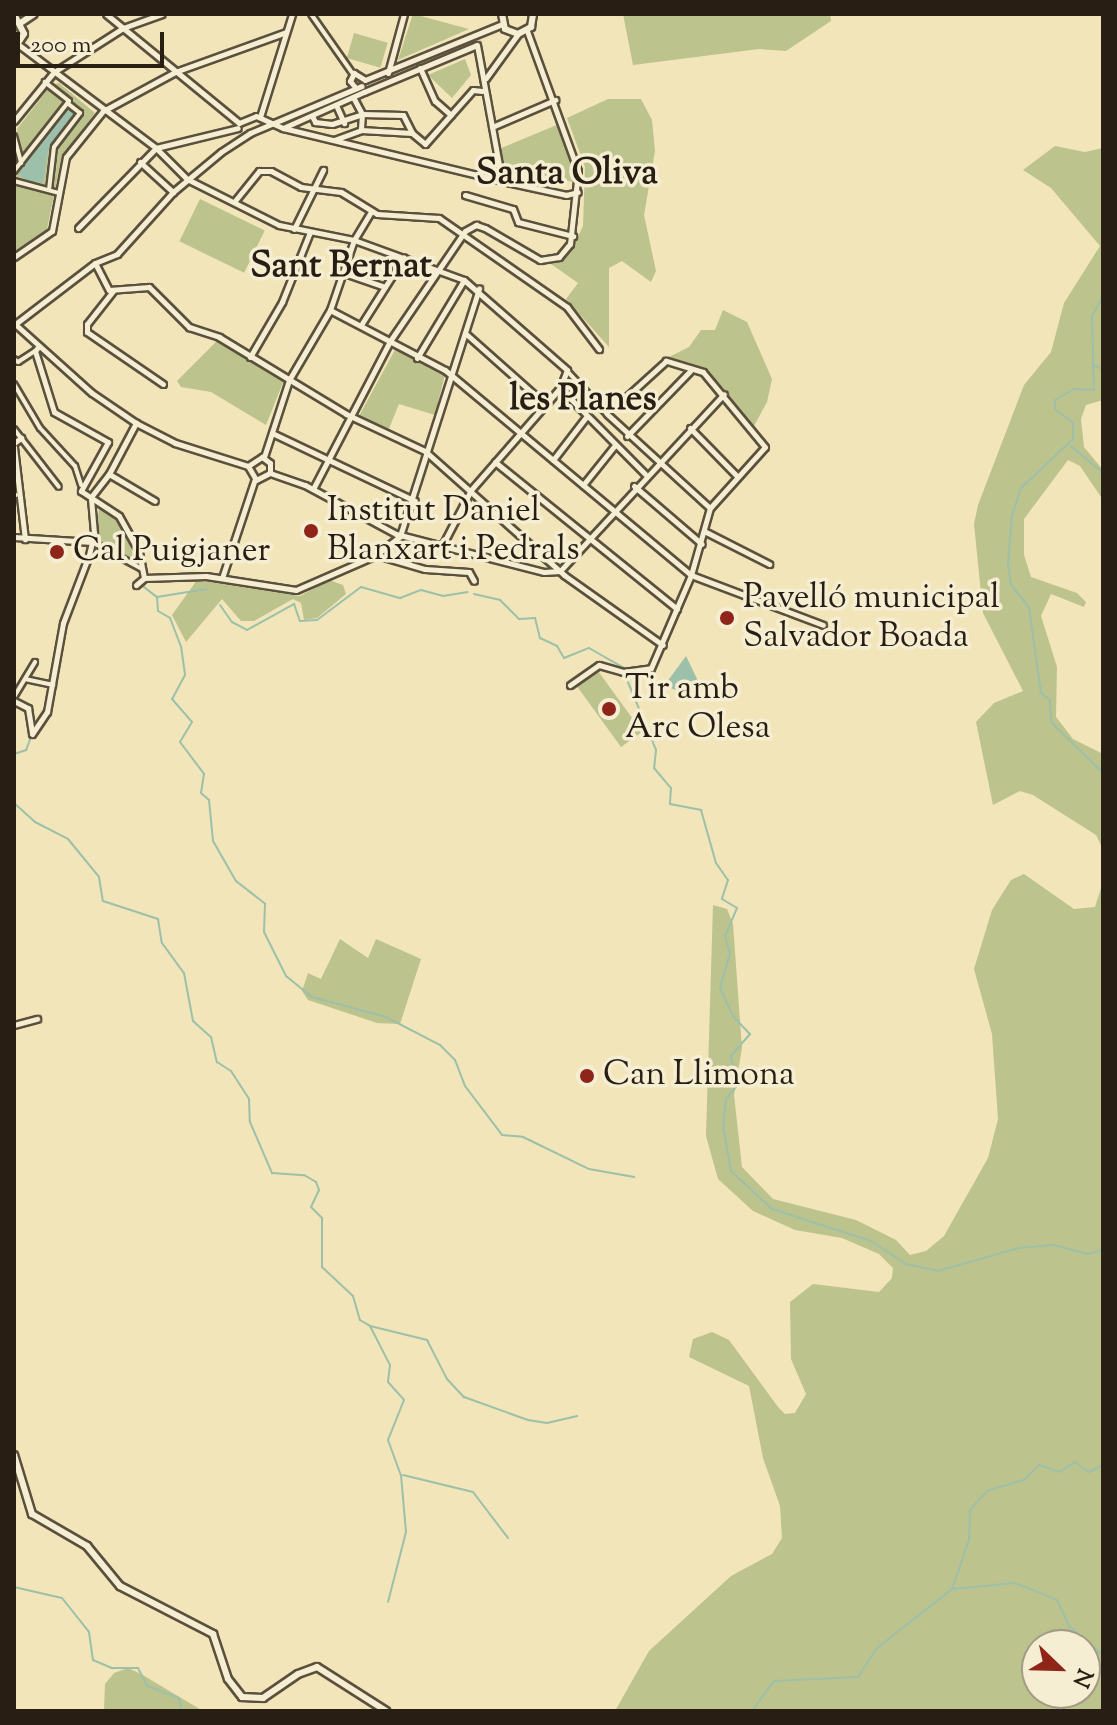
<!DOCTYPE html>
<meta charset="utf-8">
<style>
body{margin:0}
#map{position:relative;width:1117px;height:1725px;overflow:hidden;background:#f1e5b9;font-family:"Sorts Mill Goudy",serif}
div>[style]{position:absolute}
.green>*{inset:0;background:#bdc38d;transform-origin:0 0}
.water>*{inset:0;background:#9cc0a9}
.stream>*{height:2px;margin:-1px;padding:0 1px;transform-origin:1px;border-radius:1px;background:#9cc0a9}
.roads{filter:drop-shadow(2px 0 #5b503d) drop-shadow(-2px 0 #5b503d) drop-shadow(0 2px #5b503d) drop-shadow(0 -2px #5b503d)}
.pedestrian>*{height:4px;margin:-2px;padding:0 2px;transform-origin:2px;border-radius:2px;background:#f6eed2}
.minor>*{height:5px;margin:-2.5px;padding:0 2.5px;transform-origin:2.5px;border-radius:2.5px;background:#f6eed2}
.tertiary>*{height:6px;margin:-3px;padding:0 3px;transform-origin:3px;border-radius:3px;background:#f6eed2}
.dots>*{width:22px;height:22px;translate:-50% -50%;box-sizing:border-box;border:4px solid #f6eed2;border-radius:50%}
span{translate:-50% -50%;white-space:nowrap;text-align:center;line-height:1.15;-webkit-text-stroke:7px #f6eed2;paint-order:stroke}
.poi-label{font-size:34px;color:#291e14}
.left{translate:0 -50%;text-align:left}
.neighbourhood-label{font-size:36px;color:#291e14;font-weight:700}
.frame{position:absolute;inset:0;border:16px solid #291e14;pointer-events:none}
.north{position:absolute;left:1021px;top:1629px;width:80px;height:80px;box-sizing:border-box;background:#f6eed2;border:2px solid #a49b86;border-radius:50%;rotate:113deg;font-size:22px;font-weight:700;line-height:32px;text-align:center;color:#291e14}
.north::after{content:'';display:block;margin:auto;width:28px;height:36px;background:#8f2418;clip-path:polygon(50% 0,100% 100%,50% 72%,0 100%)}
.scale{position:absolute;left:16px;top:32px;width:148px;height:36px;box-sizing:border-box;border:4px solid #291e14;border-top:0;padding-left:10px;font-size:24px;line-height:28px;white-space:nowrap;color:#291e14;-webkit-text-stroke:6px #f6eed2;paint-order:stroke}
</style>
<div id="map">
<div class="green">
<div style="clip-path:polygon(413px 14px,469px 29px,398px 60px)"></div>
<div style="clip-path:polygon(623px 14px,830px 14px,831px 21px,786px 51px,759px 49px,633px 65px)"></div>
<div style="left:354px;top:33px;width:35px;height:26px;rotate:16deg"></div>
<div style="clip-path:polygon(465px 59px,471px 75px,452px 98px,428px 75px)"></div>
<div style="clip-path:polygon(59px 83px,95px 113px,62px 156px,46px 234px,14px 252px,14px 166px,21px 157px,17px 129px,51px 85px)"></div>
<div style="clip-path:polygon(608px 99px,641px 99px,652px 120px,655px 151px,644px 215px,656px 271px,651px 282px,622px 261px,609px 268px,609px 347px,566px 299px,578px 283px,551px 264px,570px 254px,583px 226px,585px 167px,567px 118px)"></div>
<div style="clip-path:polygon(559px 124px,576px 172px,573px 182px,501px 166px,499px 149px)"></div>
<div style="clip-path:polygon(1055px 146px,1085px 152px,1103px 148px,1103px 400px,1086px 405px,1081px 419px,1084px 447px,1103px 470px,1103px 500px,1080px 466px,1068px 460px,1024px 519px,1024px 555px,1031px 577px,1077px 593px,1086px 602px,1084px 607px,1051px 594px,1041px 616px,1057px 667px,1056px 717px,1073px 739px,1103px 754px,1103px 849px,1096px 835px,1033px 795px,1020px 791px,993px 805px,976px 722px,994px 703px,1023px 691px,983px 613px,974px 524px,978px 505px,1024px 385px,1051px 352px,1064px 303px,1100px 246px,1051px 188px,1023px 170px)"></div>
<div style="left:200px;top:199px;width:72px;height:47px;rotate:26deg"></div>
<div style="clip-path:polygon(723px 310px,747px 322px,772px 379px,767px 402px,754px 426px,707px 369px,669px 357px,689px 347px,701px 330px,715px 330px)"></div>
<div style="clip-path:polygon(217px 341px,284px 380px,266px 425px,211px 392px,181px 387px,177px 381px)"></div>
<div style="clip-path:polygon(396px 348px,445px 374px,435px 415px,399px 404px,388px 431px,359px 416px)"></div>
<div style="clip-path:polygon(99px 506px,119px 516px,137px 565px,96px 541px)"></div>
<div style="clip-path:polygon(197px 580px,300px 596px,329px 580px,343px 585px,346px 594px,317px 618px,304px 620px,301px 603px,293px 599px,254px 621px,241px 621px,222px 599px,186px 642px,172px 615px)"></div>
<div style="left:598px;top:671px;width:75px;height:26px;rotate:54deg"></div>
<div style="clip-path:polygon(evenodd,1024px 874px,1074px 909px,1095px 907px,1103px 882px,1103px 1711px,615px 1711px,649px 1651px,731px 1576px,772px 1554px,782px 1538px,780px 1506px,763px 1458px,749px 1386px,689px 1357px,693px 1339px,712px 1332px,729px 1340px,778px 1407px,785px 1414px,795px 1413px,806px 1394px,791px 1359px,790px 1302px,813px 1284px,879px 1292px,892px 1278px,893px 1268px,879px 1254px,842px 1238px,795px 1230px,753px 1211px,718px 1179px,706px 1136px,713px 905px,727px 909px,733px 924px,742px 1048px,734px 1095px,742px 1167px,773px 1199px,856px 1220px,896px 1240px,910px 1255px,926px 1251px,944px 1236px,988px 1158px,998px 1119px,992px 1034px,974px 969px,992px 910px,1011px 880px,1024px 874px,1037px 1645px,1085px 1645px,1085px 1693px,1037px 1693px,1037px 1645px)"></div>
<div style="clip-path:polygon(340px 939px,368px 958px,376px 939px,421px 959px,400px 1024px,377px 1023px,308px 1000px,302px 991px,308px 973px,321px 979px)"></div>
<div style="clip-path:polygon(128px 1668px,141px 1674px,203px 1711px,104px 1711px,105px 1684px,114px 1673px)"></div>
</div>
<div class="water">
<div style="clip-path:polygon(68px 106px,77px 114px,48px 151px,43px 183px,26px 180px,17px 173px)"></div>
<div style="clip-path:polygon(686px 656px,699px 683px,685px 684px,682px 692px,664px 686px)"></div>
</div>
<div class="stream">
<div style="left:1103px;top:296px;width:23px;rotate:119deg"></div>
<div style="left:1092px;top:316px;width:74px;rotate:88.5deg"></div>
<div style="left:1094px;top:390px;width:20px;rotate:-177deg"></div>
<div style="left:1074px;top:389px;width:22px;rotate:150deg"></div>
<div style="left:1055px;top:400px;width:9px;rotate:90deg"></div>
<div style="left:1055px;top:409px;width:23px;rotate:38deg"></div>
<div style="left:1073px;top:423px;width:16px;rotate:90deg"></div>
<div style="left:1073px;top:439px;width:71px;rotate:136.7deg"></div>
<div style="left:1021px;top:488px;width:28px;rotate:108deg"></div>
<div style="left:1012px;top:515px;width:49px;rotate:94.7deg"></div>
<div style="left:1008px;top:564px;width:21px;rotate:82deg"></div>
<div style="left:1011px;top:585px;width:28px;rotate:51deg"></div>
<div style="left:1029px;top:607px;width:87px;rotate:82.1deg"></div>
<div style="left:1041px;top:693px;width:11px;rotate:38deg"></div>
<div style="left:1050px;top:700px;width:22px;rotate:87deg"></div>
<div style="left:1051px;top:722px;width:73px;rotate:44.4deg"></div>
<div style="left:1093px;top:365px;width:11px;rotate:22deg"></div>
<div style="left:1071px;top:446px;width:42px;rotate:40.2deg"></div>
<div style="left:144px;top:579px;width:8px;rotate:90deg"></div>
<div style="left:144px;top:587px;width:16px;rotate:38deg"></div>
<div style="left:157px;top:597px;width:50px;rotate:-9.3deg"></div>
<div style="left:474px;top:594px;width:27px;rotate:13deg"></div>
<div style="left:500px;top:600px;width:27px;rotate:45deg"></div>
<div style="left:519px;top:619px;width:16px;rotate:-4deg"></div>
<div style="left:535px;top:618px;width:21px;rotate:76deg"></div>
<div style="left:540px;top:638px;width:19px;rotate:25deg"></div>
<div style="left:557px;top:646px;width:14px;rotate:60deg"></div>
<div style="left:564px;top:658px;width:27px;rotate:-22deg"></div>
<div style="left:589px;top:648px;width:40px;rotate:29.7deg"></div>
<div style="left:157px;top:597px;width:14px;rotate:86deg"></div>
<div style="left:158px;top:611px;width:14px;rotate:30deg"></div>
<div style="left:170px;top:618px;width:30px;rotate:69deg"></div>
<div style="left:181px;top:646px;width:29px;rotate:82deg"></div>
<div style="left:185px;top:675px;width:27px;rotate:118deg"></div>
<div style="left:172px;top:699px;width:30px;rotate:49deg"></div>
<div style="left:192px;top:722px;width:23px;rotate:121deg"></div>
<div style="left:180px;top:742px;width:40px;rotate:53deg"></div>
<div style="left:204px;top:774px;width:19px;rotate:99deg"></div>
<div style="left:201px;top:793px;width:11px;rotate:41deg"></div>
<div style="left:209px;top:800px;width:41px;rotate:84.4deg"></div>
<div style="left:213px;top:841px;width:46px;rotate:60.1deg"></div>
<div style="left:236px;top:881px;width:37px;rotate:38deg"></div>
<div style="left:265px;top:904px;width:28px;rotate:92deg"></div>
<div style="left:264px;top:932px;width:49px;rotate:63.4deg"></div>
<div style="left:286px;top:976px;width:33px;rotate:39deg"></div>
<div style="left:312px;top:997px;width:77px;rotate:15.1deg"></div>
<div style="left:386px;top:1017px;width:61px;rotate:27.4deg"></div>
<div style="left:440px;top:1045px;width:21px;rotate:45deg"></div>
<div style="left:455px;top:1060px;width:28px;rotate:69deg"></div>
<div style="left:465px;top:1086px;width:61px;rotate:52.9deg"></div>
<div style="left:502px;top:1135px;width:21px;rotate:5deg"></div>
<div style="left:523px;top:1137px;width:73px;rotate:25.9deg"></div>
<div style="left:589px;top:1169px;width:46px;rotate:10.1deg"></div>
<div style="left:220px;top:605px;width:21px;rotate:55deg"></div>
<div style="left:232px;top:622px;width:17px;rotate:28deg"></div>
<div style="left:247px;top:630px;width:54px;rotate:-29deg"></div>
<div style="left:294px;top:604px;width:18px;rotate:71deg"></div>
<div style="left:300px;top:621px;width:17px;rotate:-3deg"></div>
<div style="left:317px;top:620px;width:55px;rotate:-36.9deg"></div>
<div style="left:361px;top:587px;width:41px;rotate:15.8deg"></div>
<div style="left:400px;top:598px;width:22px;rotate:-21deg"></div>
<div style="left:421px;top:590px;width:23px;rotate:15deg"></div>
<div style="left:443px;top:596px;width:25px;rotate:-9deg"></div>
<div style="left:625px;top:675px;width:81px;rotate:67.5deg"></div>
<div style="left:656px;top:750px;width:18px;rotate:96deg"></div>
<div style="left:654px;top:768px;width:26px;rotate:50deg"></div>
<div style="left:671px;top:788px;width:16px;rotate:94deg"></div>
<div style="left:670px;top:804px;width:32px;rotate:11deg"></div>
<div style="left:701px;top:810px;width:55px;rotate:74.2deg"></div>
<div style="left:716px;top:863px;width:21px;rotate:55deg"></div>
<div style="left:728px;top:880px;width:20px;rotate:108deg"></div>
<div style="left:722px;top:899px;width:17px;rotate:31deg"></div>
<div style="left:737px;top:908px;width:30px;rotate:113deg"></div>
<div style="left:725px;top:936px;width:18px;rotate:74deg"></div>
<div style="left:730px;top:953px;width:36px;rotate:106deg"></div>
<div style="left:720px;top:988px;width:31px;rotate:65deg"></div>
<div style="left:733px;top:1016px;width:25px;rotate:47deg"></div>
<div style="left:750px;top:1034px;width:29px;rotate:131deg"></div>
<div style="left:731px;top:1056px;width:31px;rotate:81deg"></div>
<div style="left:736px;top:1087px;width:16px;rotate:130deg"></div>
<div style="left:726px;top:1099px;width:27px;rotate:96deg"></div>
<div style="left:723px;top:1126px;width:46px;rotate:79.9deg"></div>
<div style="left:731px;top:1171px;width:56px;rotate:42.8deg"></div>
<div style="left:772px;top:1209px;width:104px;rotate:17.9deg"></div>
<div style="left:871px;top:1241px;width:42px;rotate:33.3deg"></div>
<div style="left:906px;top:1264px;width:33px;rotate:12deg"></div>
<div style="left:938px;top:1271px;width:84px;rotate:-15.9deg"></div>
<div style="left:1019px;top:1248px;width:35px;rotate:-5deg"></div>
<div style="left:1054px;top:1245px;width:35px;rotate:15deg"></div>
<div style="left:1088px;top:1254px;width:16px;rotate:-15deg"></div>
<div style="left:14px;top:754px;width:13px;rotate:-18deg"></div>
<div style="left:26px;top:750px;width:17px;rotate:-69deg"></div>
<div style="left:14px;top:803px;width:28px;rotate:42deg"></div>
<div style="left:35px;top:822px;width:37px;rotate:27deg"></div>
<div style="left:68px;top:839px;width:49px;rotate:50.8deg"></div>
<div style="left:99px;top:877px;width:24px;rotate:81deg"></div>
<div style="left:103px;top:901px;width:58px;rotate:18.1deg"></div>
<div style="left:158px;top:919px;width:24px;rotate:81deg"></div>
<div style="left:162px;top:943px;width:37px;rotate:54deg"></div>
<div style="left:184px;top:973px;width:49px;rotate:79.4deg"></div>
<div style="left:193px;top:1021px;width:24px;rotate:42deg"></div>
<div style="left:211px;top:1037px;width:26px;rotate:77deg"></div>
<div style="left:217px;top:1062px;width:17px;rotate:33deg"></div>
<div style="left:231px;top:1071px;width:33px;rotate:57deg"></div>
<div style="left:249px;top:1099px;width:23px;rotate:88deg"></div>
<div style="left:250px;top:1122px;width:56px;rotate:66.7deg"></div>
<div style="left:272px;top:1173px;width:32px;rotate:4deg"></div>
<div style="left:304px;top:1175px;width:14px;rotate:30deg"></div>
<div style="left:316px;top:1182px;width:9px;rotate:69deg"></div>
<div style="left:319px;top:1190px;width:19px;rotate:115deg"></div>
<div style="left:311px;top:1207px;width:16px;rotate:45deg"></div>
<div style="left:322px;top:1218px;width:49px;rotate:90deg"></div>
<div style="left:322px;top:1267px;width:42px;rotate:43.1deg"></div>
<div style="left:353px;top:1296px;width:25px;rotate:74deg"></div>
<div style="left:360px;top:1320px;width:12px;rotate:31deg"></div>
<div style="left:370px;top:1326px;width:44px;rotate:62.9deg"></div>
<div style="left:390px;top:1365px;width:17px;rotate:97deg"></div>
<div style="left:388px;top:1382px;width:24px;rotate:48deg"></div>
<div style="left:404px;top:1400px;width:43px;rotate:111.8deg"></div>
<div style="left:388px;top:1440px;width:37px;rotate:70deg"></div>
<div style="left:401px;top:1475px;width:57px;rotate:85deg"></div>
<div style="left:406px;top:1532px;width:72px;rotate:104.4deg"></div>
<div style="left:370px;top:1326px;width:59px;rotate:13.8deg"></div>
<div style="left:427px;top:1340px;width:44px;rotate:62.9deg"></div>
<div style="left:447px;top:1379px;width:25px;rotate:47deg"></div>
<div style="left:464px;top:1397px;width:68px;rotate:19.8deg"></div>
<div style="left:528px;top:1420px;width:19px;rotate:9deg"></div>
<div style="left:547px;top:1423px;width:31px;rotate:-13deg"></div>
<div style="left:403px;top:1475px;width:72px;rotate:13.7deg"></div>
<div style="left:473px;top:1492px;width:58px;rotate:52.7deg"></div>
<div style="left:14px;top:1587px;width:49px;rotate:12.9deg"></div>
<div style="left:62px;top:1598px;width:43px;rotate:51.5deg"></div>
<div style="left:89px;top:1632px;width:28px;rotate:82deg"></div>
<div style="left:93px;top:1660px;width:21px;rotate:23deg"></div>
<div style="left:112px;top:1668px;width:26px"></div>
<div style="left:138px;top:1668px;width:20px;rotate:63deg"></div>
<div style="left:147px;top:1686px;width:34px;rotate:21deg"></div>
<div style="left:179px;top:1698px;width:13px;rotate:77deg"></div>
<div style="left:952px;top:1589px;width:63px;rotate:-5.4deg"></div>
<div style="left:1015px;top:1583px;width:45px;rotate:22deg"></div>
<div style="left:1057px;top:1600px;width:29px;rotate:65deg"></div>
<div style="left:1069px;top:1626px;width:45px;rotate:40.5deg"></div>
<div style="left:752px;top:1711px;width:37px;rotate:-54deg"></div>
<div style="left:774px;top:1681px;width:84px;rotate:-2.7deg"></div>
<div style="left:858px;top:1677px;width:33px;rotate:-57deg"></div>
<div style="left:876px;top:1649px;width:97px;rotate:-38.3deg"></div>
<div style="left:952px;top:1589px;width:52px;rotate:-70.9deg"></div>
<div style="left:969px;top:1540px;width:30px;rotate:-88deg"></div>
<div style="left:970px;top:1510px;width:25px;rotate:-48deg"></div>
<div style="left:987px;top:1491px;width:39px;rotate:-17deg"></div>
<div style="left:1024px;top:1480px;width:21px;rotate:-45deg"></div>
<div style="left:1039px;top:1465px;width:21px;rotate:19deg"></div>
<div style="left:1059px;top:1472px;width:19px;rotate:-32deg"></div>
<div style="left:1075px;top:1462px;width:17px;rotate:36deg"></div>
<div style="left:1089px;top:1472px;width:16px;rotate:-27deg"></div>
</div>
<div class="roads">
<div class="pedestrian">
<div style="left:311px;top:14px;width:73px;rotate:55deg"></div>
<div style="left:14px;top:136px;width:28px;rotate:75deg"></div>
<div style="left:14px;top:171px;width:89px;rotate:-51.8deg"></div>
<div style="left:69px;top:101px;width:31px;rotate:-142deg"></div>
<div style="left:14px;top:181px;width:47px;rotate:14.9deg"></div>
<div style="left:49px;top:190px;width:43px;rotate:-83.4deg"></div>
<div style="left:54px;top:147px;width:43px;rotate:-52.6deg"></div>
<div style="left:80px;top:113px;width:16px;rotate:-142deg"></div>
<div style="left:14px;top:359px;width:5px;rotate:37deg"></div>
<div style="left:18px;top:362px;width:20px;rotate:-33deg"></div>
<div style="left:569px;top:373px;width:56px;rotate:47.2deg"></div>
<div style="left:14px;top:384px;width:51px;rotate:59.4deg"></div>
<div style="left:40px;top:428px;width:52px;rotate:47.4deg"></div>
<div style="left:75px;top:466px;width:20px;rotate:72deg"></div>
<div style="left:14px;top:429px;width:73px;rotate:52.2deg"></div>
<div style="left:14px;top:495px;width:2px"></div>
<div style="left:92px;top:542px;width:57px;rotate:28.4deg"></div>
<div style="left:25px;top:679px;width:29px;rotate:12deg"></div>
<div style="left:14px;top:697px;width:41px;rotate:-59deg"></div>
</div>
<div class="minor">
<div style="left:106px;top:14px;width:172px;rotate:39.3deg"></div>
<div style="left:19px;top:45px;width:171px;rotate:36.9deg"></div>
<div style="left:156px;top:148px;width:44px;rotate:45deg"></div>
<div style="left:187px;top:179px;width:103px;rotate:26.6deg"></div>
<div style="left:279px;top:225px;width:76px;rotate:11.3deg"></div>
<div style="left:354px;top:240px;width:117px;rotate:20deg"></div>
<div style="left:464px;top:280px;width:137px;rotate:41.1deg"></div>
<div style="left:567px;top:370px;width:19px;rotate:111deg"></div>
<div style="left:560px;top:388px;width:135px;rotate:131.1deg"></div>
<div style="left:471px;top:490px;width:63px;rotate:117.4deg"></div>
<div style="left:420px;top:68px;width:36px;rotate:66deg"></div>
<div style="left:435px;top:101px;width:21px;rotate:41deg"></div>
<div style="left:388px;top:73px;width:61px;rotate:-74.8deg"></div>
<div style="left:486px;top:78px;width:54px;rotate:-54deg"></div>
<div style="left:365px;top:80px;width:148px;rotate:-22.2deg"></div>
<div style="left:355px;top:87px;width:8px;rotate:-130deg"></div>
<div style="left:350px;top:81px;width:9px;rotate:-63deg"></div>
<div style="left:354px;top:73px;width:13px;rotate:32deg"></div>
<div style="left:364px;top:92px;width:122px;rotate:-22.6deg"></div>
<div style="left:477px;top:45px;width:138px;rotate:79.6deg"></div>
<div style="left:353px;top:97px;width:19px;rotate:62deg"></div>
<div style="left:362px;top:114px;width:16px;rotate:94deg"></div>
<div style="left:336px;top:105px;width:20px;rotate:66deg"></div>
<div style="left:312px;top:116px;width:7px;rotate:63deg"></div>
<div style="left:315px;top:122px;width:17px;rotate:7deg"></div>
<div style="left:332px;top:124px;width:32px;rotate:-18deg"></div>
<div style="left:362px;top:114px;width:41px;rotate:1.4deg"></div>
<div style="left:403px;top:115px;width:20px;rotate:63deg"></div>
<div style="left:260px;top:117px;width:108px;rotate:-72.7deg"></div>
<div style="left:14px;top:121px;width:63px;rotate:-50.8deg"></div>
<div style="left:54px;top:72px;width:82px;rotate:-32.5deg"></div>
<div style="left:123px;top:28px;width:41px;rotate:-19.7deg"></div>
<div style="left:239px;top:123px;width:18px;rotate:-22deg"></div>
<div style="left:256px;top:116px;width:30px;rotate:24deg"></div>
<div style="left:283px;top:128px;width:225px;rotate:13.6deg"></div>
<div style="left:502px;top:181px;width:66px;rotate:12.3deg"></div>
<div style="left:566px;top:195px;width:12px;rotate:-14deg"></div>
<div style="left:492px;top:127px;width:69px;rotate:-23.2deg"></div>
<div style="left:283px;top:128px;width:89px;rotate:-24deg"></div>
<div style="left:334px;top:140px;width:29px;rotate:-20deg"></div>
<div style="left:361px;top:130px;width:51px;rotate:3.4deg"></div>
<div style="left:412px;top:133px;width:17px;rotate:40deg"></div>
<div style="left:425px;top:144px;width:72px;rotate:-48.4deg"></div>
<div style="left:473px;top:90px;width:9px;rotate:6deg"></div>
<div style="left:140px;top:162px;width:45px;rotate:42.3deg"></div>
<div style="left:465px;top:195px;width:50px;rotate:16.3deg"></div>
<div style="left:513px;top:209px;width:14px;rotate:69deg"></div>
<div style="left:518px;top:222px;width:57px;rotate:14.3deg"></div>
<div style="left:234px;top:202px;width:40px;rotate:-51deg"></div>
<div style="left:259px;top:171px;width:12px"></div>
<div style="left:271px;top:171px;width:34px;rotate:28deg"></div>
<div style="left:301px;top:187px;width:40px;rotate:7.1deg"></div>
<div style="left:341px;top:192px;width:42px;rotate:31.4deg"></div>
<div style="left:377px;top:214px;width:62px;rotate:3.7deg"></div>
<div style="left:439px;top:218px;width:156px;rotate:34.8deg"></div>
<div style="left:567px;top:307px;width:53px;rotate:52.7deg"></div>
<div style="left:78px;top:228px;width:112px;rotate:-45.7deg"></div>
<div style="left:156px;top:148px;width:84px;rotate:-13.7deg"></div>
<div style="left:294px;top:229px;width:66px;rotate:-63.8deg"></div>
<div style="left:14px;top:257px;width:46px;rotate:-34.4deg"></div>
<div style="left:52px;top:231px;width:75px;rotate:-79.3deg"></div>
<div style="left:66px;top:157px;width:59px;rotate:-51.2deg"></div>
<div style="left:103px;top:111px;width:82px;rotate:-28.4deg"></div>
<div style="left:175px;top:72px;width:118px;rotate:-19.8deg"></div>
<div style="left:95px;top:263px;width:30px;rotate:63deg"></div>
<div style="left:109px;top:290px;width:40px;rotate:-4.3deg"></div>
<div style="left:149px;top:287px;width:57px;rotate:45deg"></div>
<div style="left:189px;top:327px;width:32px;rotate:18deg"></div>
<div style="left:219px;top:337px;width:149px;rotate:31.2deg"></div>
<div style="left:346px;top:414px;width:87px;rotate:25.1deg"></div>
<div style="left:425px;top:451px;width:186px;rotate:41.7deg"></div>
<div style="left:564px;top:575px;width:121px;rotate:35.3deg"></div>
<div style="left:344px;top:273px;width:43px;rotate:18.9deg"></div>
<div style="left:113px;top:291px;width:42px;rotate:128.2deg"></div>
<div style="left:87px;top:324px;width:8px;rotate:90deg"></div>
<div style="left:87px;top:332px;width:92px;rotate:34.4deg"></div>
<div style="left:330px;top:310px;width:130px;rotate:27.6deg"></div>
<div style="left:445px;top:370px;width:320px;rotate:39.8deg"></div>
<div style="left:691px;top:575px;width:141px;rotate:20.7deg"></div>
<div style="left:15px;top:324px;width:103px;rotate:41.9deg"></div>
<div style="left:92px;top:393px;width:53px;rotate:34.3deg"></div>
<div style="left:136px;top:423px;width:44px;rotate:27.1deg"></div>
<div style="left:175px;top:443px;width:77px;rotate:17.5deg"></div>
<div style="left:14px;top:325px;width:102px;rotate:-37.4deg"></div>
<div style="left:95px;top:263px;width:24px;rotate:-22deg"></div>
<div style="left:117px;top:254px;width:84px;rotate:-47.9deg"></div>
<div style="left:173px;top:192px;width:62px;rotate:-39.8deg"></div>
<div style="left:221px;top:152px;width:35px;rotate:-33deg"></div>
<div style="left:250px;top:133px;width:121px;rotate:-22.8deg"></div>
<div style="left:361px;top:325px;width:80px;rotate:-57.7deg"></div>
<div style="left:465px;top:333px;width:107px;rotate:41.6deg"></div>
<div style="left:39px;top:346px;width:6px;rotate:129deg"></div>
<div style="left:35px;top:351px;width:64px;rotate:72.7deg"></div>
<div style="left:54px;top:412px;width:62px;rotate:29.1deg"></div>
<div style="left:108px;top:442px;width:56px;rotate:118.9deg"></div>
<div style="left:81px;top:491px;width:45px;rotate:33.3deg"></div>
<div style="left:119px;top:516px;width:41px;rotate:60.9deg"></div>
<div style="left:139px;top:552px;width:26px;rotate:79deg"></div>
<div style="left:250px;top:357px;width:64px;rotate:-59.8deg"></div>
<div style="left:282px;top:302px;width:75px;rotate:-68.2deg"></div>
<div style="left:417px;top:358px;width:91px;rotate:-58.9deg"></div>
<div style="left:560px;top:388px;width:121px;rotate:45.3deg"></div>
<div style="left:607px;top:414px;width:139px;rotate:42.4deg"></div>
<div style="left:690px;top:428px;width:66px;rotate:45.6deg"></div>
<div style="left:272px;top:433px;width:158px;rotate:25.4deg"></div>
<div style="left:627px;top:436px;width:91px;rotate:-45.9deg"></div>
<div style="left:14px;top:443px;width:9px;rotate:-36deg"></div>
<div style="left:14px;top:447px;width:93px;rotate:83.2deg"></div>
<div style="left:264px;top:457px;width:81px;rotate:-72deg"></div>
<div style="left:289px;top:380px;width:81px;rotate:-59.6deg"></div>
<div style="left:330px;top:310px;width:74px;rotate:-71.1deg"></div>
<div style="left:354px;top:240px;width:33px;rotate:-59deg"></div>
<div style="left:553px;top:460px;width:54px;rotate:-52.5deg"></div>
<div style="left:495px;top:462px;width:234px;rotate:38.9deg"></div>
<div style="left:248px;top:466px;width:17px;rotate:-33deg"></div>
<div style="left:262px;top:457px;width:10px;rotate:37deg"></div>
<div style="left:270px;top:463px;width:10px;rotate:90deg"></div>
<div style="left:248px;top:466px;width:16px;rotate:60deg"></div>
<div style="left:256px;top:480px;width:16px;rotate:-27deg"></div>
<div style="left:270px;top:473px;width:37px;rotate:19deg"></div>
<div style="left:305px;top:485px;width:103px;rotate:28.3deg"></div>
<div style="left:396px;top:534px;width:153px;rotate:14.4deg"></div>
<div style="left:544px;top:572px;width:16px;rotate:-4deg"></div>
<div style="left:109px;top:474px;width:53px;rotate:30.4deg"></div>
<div style="left:583px;top:485px;width:51px;rotate:-51.3deg"></div>
<div style="left:634px;top:486px;width:89px;rotate:40.5deg"></div>
<div style="left:313px;top:489px;width:167px;rotate:-62.5deg"></div>
<div style="left:390px;top:341px;width:133px;rotate:-55.7deg"></div>
<div style="left:465px;top:231px;width:13px;rotate:-29deg"></div>
<div style="left:476px;top:225px;width:9px;rotate:18deg"></div>
<div style="left:485px;top:228px;width:64px;rotate:30.2deg"></div>
<div style="left:540px;top:260px;width:19px;rotate:-9deg"></div>
<div style="left:559px;top:257px;width:17px;rotate:-50deg"></div>
<div style="left:570px;top:244px;width:73px;rotate:-83.7deg"></div>
<div style="left:578px;top:171px;width:149px;rotate:-110deg"></div>
<div style="left:706px;top:532px;width:71px;rotate:26.9deg"></div>
<div style="left:14px;top:537px;width:78px;rotate:3.7deg"></div>
<div style="left:377px;top:555px;width:50px;rotate:16.3deg"></div>
<div style="left:425px;top:569px;width:44px;rotate:3.9deg"></div>
<div style="left:469px;top:572px;width:10px;rotate:61deg"></div>
<div style="left:560px;top:571px;width:241px;rotate:-47.2deg"></div>
<div style="left:222px;top:578px;width:104px;rotate:-71.6deg"></div>
<div style="left:136px;top:585px;width:11px;rotate:-41deg"></div>
<div style="left:144px;top:578px;width:62px;rotate:-1.8deg"></div>
<div style="left:206px;top:576px;width:91px;rotate:8.8deg"></div>
<div style="left:296px;top:590px;width:87px;rotate:-23.6deg"></div>
<div style="left:376px;top:555px;width:31px;rotate:-38deg"></div>
<div style="left:400px;top:536px;width:260px;rotate:-72.3deg"></div>
<div style="left:570px;top:685px;width:35px;rotate:-35deg"></div>
<div style="left:599px;top:665px;width:25px;rotate:16deg"></div>
<div style="left:623px;top:672px;width:28px;rotate:-8deg"></div>
<div style="left:651px;top:668px;width:101px;rotate:-66.7deg"></div>
<div style="left:691px;top:575px;width:70px;rotate:-74.2deg"></div>
<div style="left:710px;top:508px;width:82px;rotate:-48deg"></div>
<div style="left:765px;top:447px;width:97px;rotate:-129.6deg"></div>
<div style="left:703px;top:372px;width:39px;rotate:-163deg"></div>
<div style="left:666px;top:361px;width:59px;rotate:137.7deg"></div>
<div style="left:14px;top:701px;width:16px;rotate:27deg"></div>
<div style="left:28px;top:708px;width:25px;rotate:81deg"></div>
<div style="left:32px;top:734px;width:27px;rotate:-56deg"></div>
<div style="left:47px;top:712px;width:90px;rotate:-79.8deg"></div>
<div style="left:63px;top:623px;width:73px;rotate:-69.1deg"></div>
<div style="left:89px;top:555px;width:23px;rotate:-77deg"></div>
<div style="left:94px;top:533px;width:36px;rotate:-95deg"></div>
<div style="left:91px;top:497px;width:29px;rotate:-52deg"></div>
<div style="left:109px;top:474px;width:58px;rotate:-62.1deg"></div>
<div style="left:14px;top:1025px;width:24px;rotate:-15deg"></div>
</div>
<div class="tertiary">
<div style="left:14px;top:14px;width:22px;rotate:63deg"></div>
<div style="left:24px;top:34px;width:18px;rotate:124deg"></div>
<div style="left:502px;top:14px;width:15px;rotate:79deg"></div>
<div style="left:505px;top:29px;width:14px;rotate:21deg"></div>
<div style="left:518px;top:34px;width:15px;rotate:-28deg"></div>
<div style="left:531px;top:27px;width:13px;rotate:-81deg"></div>
<div style="left:22px;top:22px;width:14px;rotate:-34deg"></div>
<div style="left:14px;top:1455px;width:62px;rotate:73deg"></div>
<div style="left:32px;top:1514px;width:64px;rotate:30.2deg"></div>
<div style="left:87px;top:1546px;width:52px;rotate:50.5deg"></div>
<div style="left:120px;top:1586px;width:105px;rotate:27.3deg"></div>
<div style="left:213px;top:1634px;width:47px;rotate:71.6deg"></div>
<div style="left:228px;top:1679px;width:23px;rotate:52deg"></div>
<div style="left:242px;top:1697px;width:21px;rotate:3deg"></div>
<div style="left:263px;top:1698px;width:42px;rotate:-34.4deg"></div>
<div style="left:298px;top:1674px;width:20px;rotate:-20deg"></div>
<div style="left:317px;top:1667px;width:82px;rotate:32.5deg"></div>
</div>
</div>
<div class="dots">
<div style="left:311px;top:531px;background:#8f2418"></div>
<div style="left:57px;top:552px;background:#8f2418"></div>
<div style="left:727px;top:618px;background:#8f2418"></div>
<div style="left:609px;top:709px;background:#8f2418"></div>
<div style="left:587px;top:1076px;background:#8f2418"></div>
</div>
<div class="poi-label">
<span class="left" style="left:327px;top:531px">Institut Daniel<br>Blanxart i Pedrals</span>
<span class="left" style="left:73px;top:552px">Cal Puigjaner</span>
<span class="left" style="left:743px;top:618px">Pavelló municipal<br>Salvador Boada</span>
<span class="left" style="left:625px;top:709px">Tir amb<br>Arc Olesa</span>
<span class="left" style="left:603px;top:1076px">Can Llimona</span>
</div>
<div class="neighbourhood-label">
<span style="left:567px;top:175px">Santa Oliva</span>
<span style="left:341px;top:268px">Sant Bernat</span>
<span style="left:583px;top:401px">les Planes</span>
</div>
<div class="frame"></div>
<div class="north">N</div>
<div class="scale">200 m</div>
</div>
